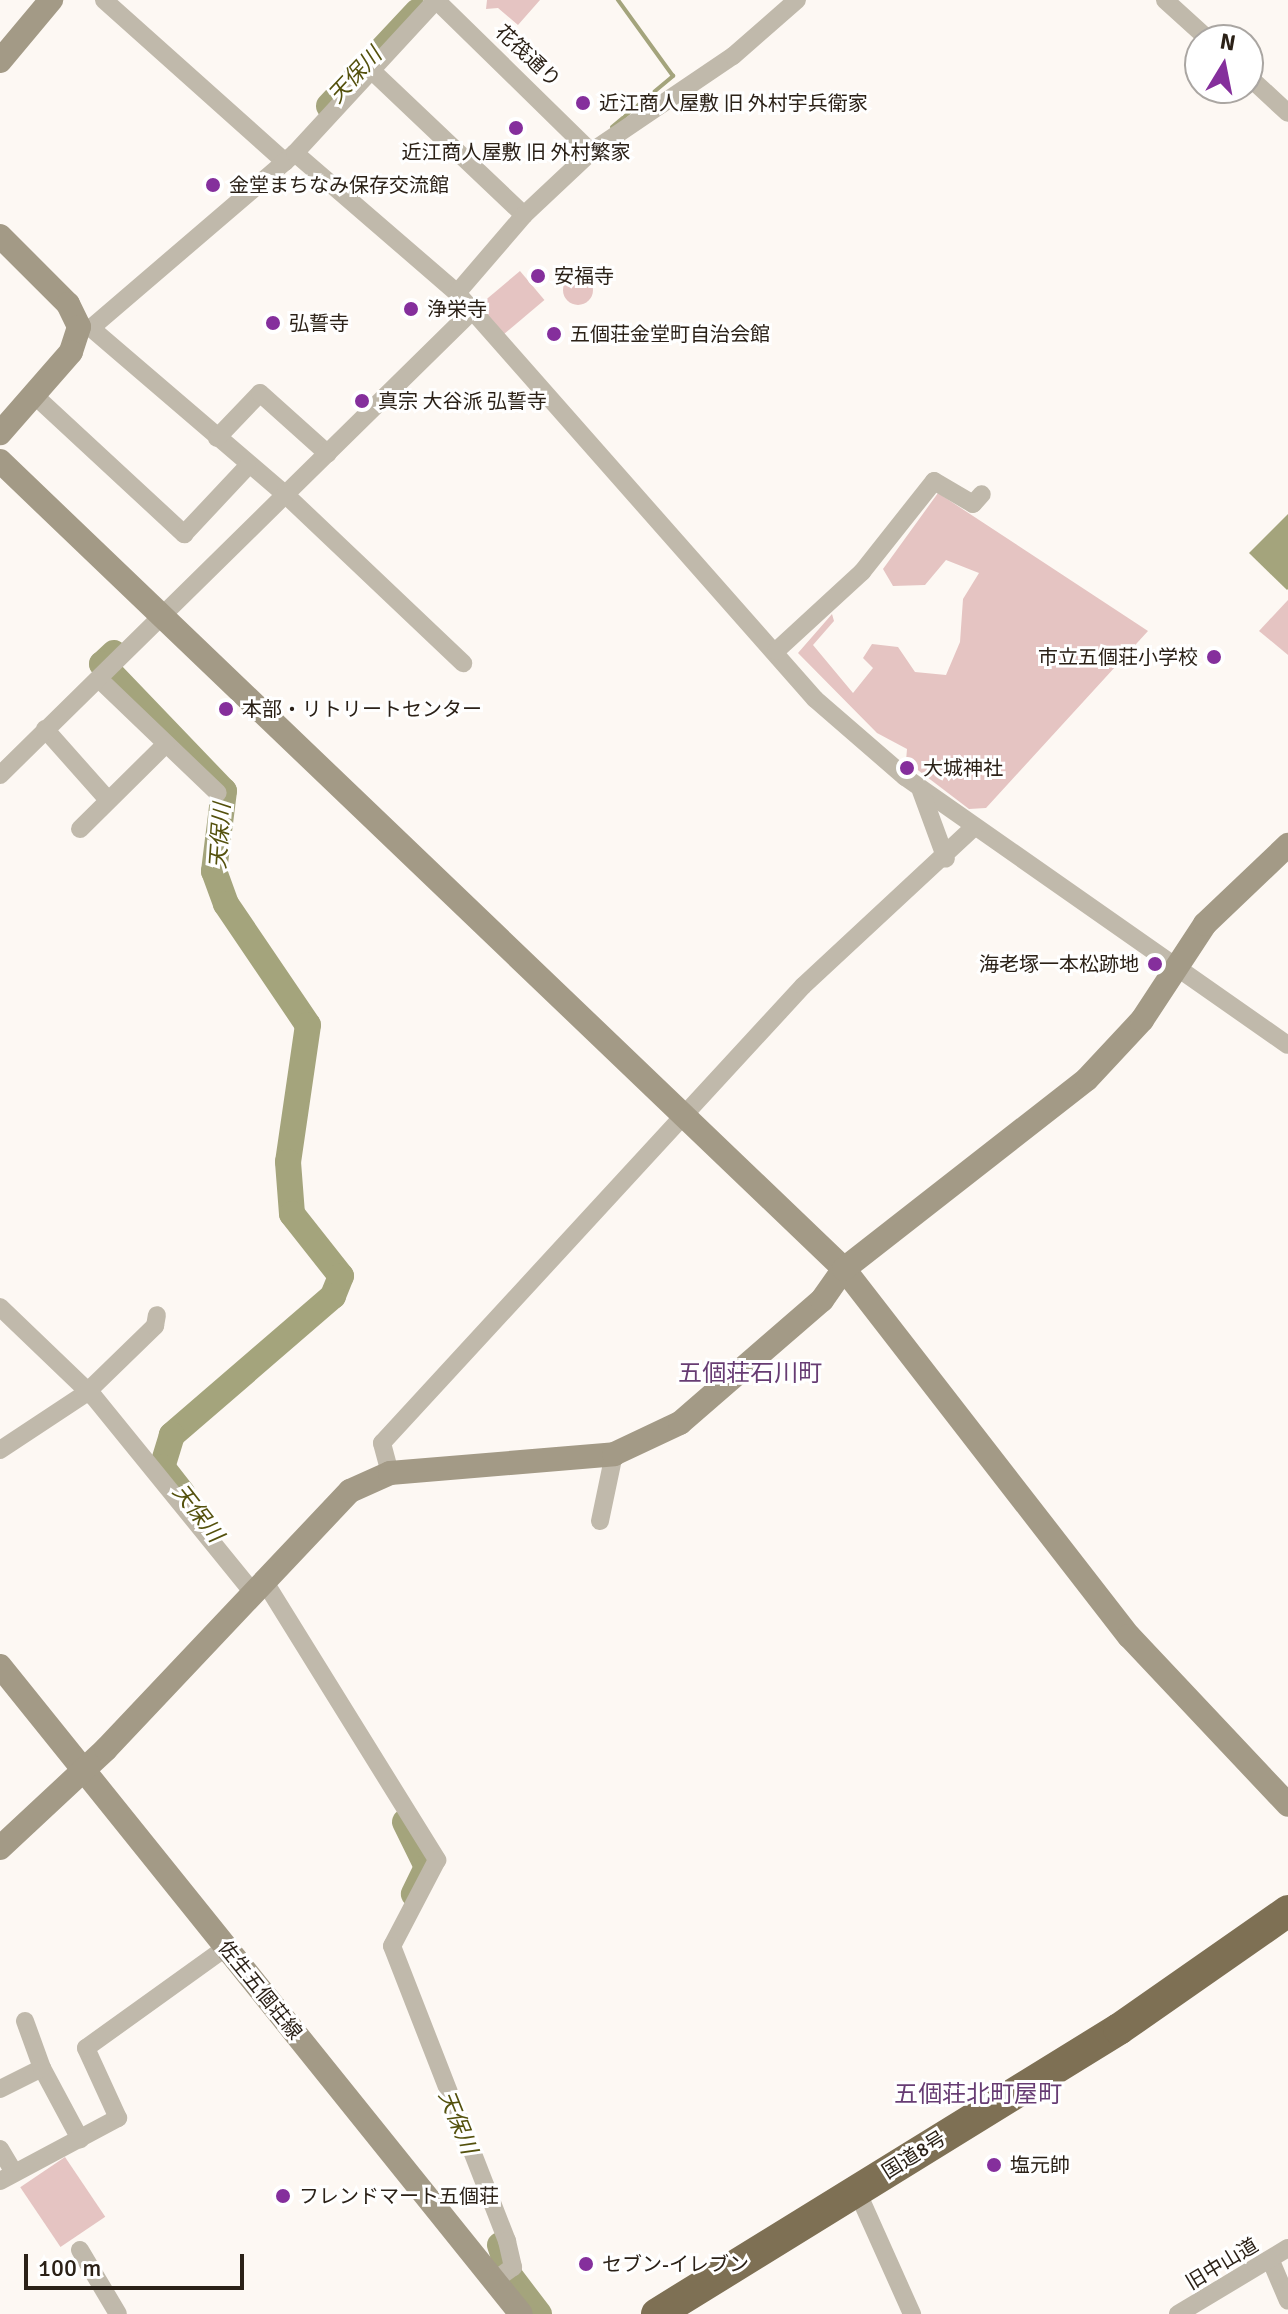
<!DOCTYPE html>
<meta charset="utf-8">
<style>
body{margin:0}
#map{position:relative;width:1288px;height:2314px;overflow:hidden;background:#fdf8f3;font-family:Signika,"Noto Sans JP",sans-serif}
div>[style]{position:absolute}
.green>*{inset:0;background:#e5c4c2;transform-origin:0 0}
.round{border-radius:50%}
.water>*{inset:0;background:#a4a47c}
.stream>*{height:4px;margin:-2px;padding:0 2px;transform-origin:2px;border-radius:2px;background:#a4a47c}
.river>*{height:26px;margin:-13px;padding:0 13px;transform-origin:13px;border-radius:13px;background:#a4a47c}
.street>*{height:18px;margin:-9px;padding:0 9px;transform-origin:9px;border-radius:9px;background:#c0b9ab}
.secondary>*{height:24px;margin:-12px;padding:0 12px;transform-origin:12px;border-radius:12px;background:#a39a86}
.highway>*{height:32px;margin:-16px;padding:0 16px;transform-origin:16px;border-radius:16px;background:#7e7054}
.dots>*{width:22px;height:22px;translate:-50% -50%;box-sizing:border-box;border:4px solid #fff;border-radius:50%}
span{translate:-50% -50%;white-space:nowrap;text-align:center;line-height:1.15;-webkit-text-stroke:6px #fff;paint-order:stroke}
.street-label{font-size:20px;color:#2b2117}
.poi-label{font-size:20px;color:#2b2117}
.left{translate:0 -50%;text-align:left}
.right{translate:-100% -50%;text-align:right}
.water-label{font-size:22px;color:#54510d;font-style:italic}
.quarter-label{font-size:24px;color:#673c73}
.north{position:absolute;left:1184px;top:24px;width:80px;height:80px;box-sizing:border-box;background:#fff;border:2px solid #aaa6a2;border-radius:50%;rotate:10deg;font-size:22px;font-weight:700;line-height:32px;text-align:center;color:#2b2117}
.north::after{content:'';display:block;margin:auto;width:28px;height:36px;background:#852f9c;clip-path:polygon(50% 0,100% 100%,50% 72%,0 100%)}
.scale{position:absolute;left:24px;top:2254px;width:220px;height:36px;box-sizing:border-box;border:4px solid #2b2117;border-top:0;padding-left:10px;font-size:24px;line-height:28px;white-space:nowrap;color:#2b2117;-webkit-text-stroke:6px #fff;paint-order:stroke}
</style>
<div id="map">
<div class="green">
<div style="clip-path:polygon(487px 0,540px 0,518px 25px,498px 8px,486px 9px)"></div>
<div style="left:520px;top:271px;width:38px;height:57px;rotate:50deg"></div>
<div class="round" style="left:563px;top:275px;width:30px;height:30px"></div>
<div style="clip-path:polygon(938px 493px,1148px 631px,986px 808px,969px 809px,906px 761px,907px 749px,877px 733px,798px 653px,832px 614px,834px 621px,813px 645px,853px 693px,873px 668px,863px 658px,872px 644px,898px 647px,915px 672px,946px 675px,960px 642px,963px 599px,979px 573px,946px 560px,925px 585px,893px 586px,883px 569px)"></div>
<div style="clip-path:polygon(1288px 600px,1288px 655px,1259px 631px)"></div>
<div style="left:65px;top:2157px;width:72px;height:54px;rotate:56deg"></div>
</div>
<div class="water">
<div style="clip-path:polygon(1288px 514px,1288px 589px,1287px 590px,1249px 553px)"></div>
</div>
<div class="stream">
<div style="left:612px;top:127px;width:80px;rotate:-39.9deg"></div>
<div style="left:673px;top:76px;width:94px;rotate:-125.9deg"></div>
</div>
<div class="river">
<div style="left:329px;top:106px;width:129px;rotate:-46.9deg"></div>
<div style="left:114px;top:653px;width:16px;rotate:137deg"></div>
<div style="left:102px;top:664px;width:176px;rotate:46.2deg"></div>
<div style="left:224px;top:791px;width:81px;rotate:97.1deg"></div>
<div style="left:214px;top:871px;width:35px;rotate:70deg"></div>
<div style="left:226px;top:904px;width:146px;rotate:55.9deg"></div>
<div style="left:308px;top:1025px;width:138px;rotate:98.3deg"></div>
<div style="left:288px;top:1162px;width:52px;rotate:85.6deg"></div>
<div style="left:292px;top:1214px;width:79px;rotate:51.7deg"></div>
<div style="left:341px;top:1276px;width:22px;rotate:112deg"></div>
<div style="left:333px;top:1296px;width:213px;rotate:139.2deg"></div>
<div style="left:172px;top:1435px;width:34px;rotate:107deg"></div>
<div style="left:162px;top:1467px;width:33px;rotate:52deg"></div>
<div style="left:405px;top:1822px;width:50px;rotate:63.9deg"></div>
<div style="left:427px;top:1867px;width:30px;rotate:116deg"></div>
<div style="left:500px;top:2245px;width:33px;rotate:72deg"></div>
<div style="left:510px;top:2276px;width:48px;rotate:52.7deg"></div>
</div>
<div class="street">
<div style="left:104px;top:0;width:243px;rotate:41.8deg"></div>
<div style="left:436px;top:0;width:217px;rotate:44.4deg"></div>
<div style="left:1165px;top:0;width:59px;rotate:42.3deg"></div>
<div style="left:368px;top:67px;width:215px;rotate:43.5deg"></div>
<div style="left:1248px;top:76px;width:54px;rotate:42.8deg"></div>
<div style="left:295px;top:153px;width:214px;rotate:40.8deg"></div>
<div style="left:457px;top:293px;width:541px;rotate:48.6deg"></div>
<div style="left:815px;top:699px;width:119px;rotate:40.9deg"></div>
<div style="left:905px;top:777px;width:467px;rotate:35deg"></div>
<div style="left:457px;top:293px;width:103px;rotate:-49.3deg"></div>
<div style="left:524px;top:215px;width:92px;rotate:-43.2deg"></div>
<div style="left:591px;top:152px;width:171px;rotate:-34.1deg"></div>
<div style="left:733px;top:56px;width:85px;rotate:-41.2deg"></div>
<div style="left:79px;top:327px;width:12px;rotate:5deg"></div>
<div style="left:91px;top:328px;width:269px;rotate:-40.6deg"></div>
<div style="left:295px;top:153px;width:208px;rotate:-47.3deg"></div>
<div style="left:91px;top:328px;width:258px;rotate:40.6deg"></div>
<div style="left:287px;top:496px;width:243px;rotate:43.5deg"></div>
<div style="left:34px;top:395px;width:205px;rotate:42.8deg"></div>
<div style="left:184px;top:534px;width:92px;rotate:-46.8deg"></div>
<div style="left:217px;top:438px;width:62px;rotate:-46.3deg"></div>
<div style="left:260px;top:393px;width:91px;rotate:41.9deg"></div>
<div style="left:776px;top:651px;width:117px;rotate:-42.6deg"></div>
<div style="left:862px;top:572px;width:116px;rotate:-51.6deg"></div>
<div style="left:934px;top:481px;width:45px;rotate:30.5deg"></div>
<div style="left:973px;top:504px;width:13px;rotate:-48deg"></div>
<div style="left:100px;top:680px;width:163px;rotate:43.8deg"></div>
<div style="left:45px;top:729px;width:95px;rotate:48.4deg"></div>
<div style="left:0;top:775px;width:659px;rotate:-44.51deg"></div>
<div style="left:921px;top:791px;width:72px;rotate:69.8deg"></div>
<div style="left:80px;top:829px;width:121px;rotate:-44.7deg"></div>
<div style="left:0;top:1307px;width:130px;rotate:43.8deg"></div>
<div style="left:94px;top:1397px;width:249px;rotate:50.9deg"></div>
<div style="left:0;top:1450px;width:102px;rotate:-33.4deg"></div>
<div style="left:85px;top:1394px;width:98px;rotate:-44.2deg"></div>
<div style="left:155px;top:1326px;width:11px;rotate:-80deg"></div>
<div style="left:390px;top:1473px;width:31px;rotate:-105deg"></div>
<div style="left:382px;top:1443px;width:621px;rotate:-47.35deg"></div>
<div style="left:803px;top:986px;width:233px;rotate:-42.9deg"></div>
<div style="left:600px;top:1521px;width:68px;rotate:-78.2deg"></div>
<div style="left:263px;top:1579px;width:331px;rotate:58.2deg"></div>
<div style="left:437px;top:1860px;width:97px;rotate:117.6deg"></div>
<div style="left:392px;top:1946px;width:317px;rotate:68.7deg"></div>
<div style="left:507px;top:2241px;width:27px;rotate:77deg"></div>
<div style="left:513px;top:2267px;width:24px;rotate:144deg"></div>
<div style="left:42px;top:2068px;width:81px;rotate:61.8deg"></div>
<div style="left:0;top:2089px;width:47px;rotate:-26.6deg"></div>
<div style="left:42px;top:2068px;width:50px;rotate:-109.9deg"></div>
<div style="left:0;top:2149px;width:26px;rotate:59deg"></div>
<div style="left:0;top:2181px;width:134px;rotate:-28.1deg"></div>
<div style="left:118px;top:2118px;width:77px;rotate:-114.6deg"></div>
<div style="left:86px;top:2048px;width:171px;rotate:-35.7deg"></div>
<div style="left:857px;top:2191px;width:135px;rotate:65.9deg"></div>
<div style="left:80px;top:2250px;width:74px;rotate:59.3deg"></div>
<div style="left:1271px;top:2261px;width:43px;rotate:67deg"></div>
<div style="left:1178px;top:2314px;width:128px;rotate:-31deg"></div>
</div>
<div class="secondary">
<div style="left:0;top:61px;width:80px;rotate:-50.1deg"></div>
<div style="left:0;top:236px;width:96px;rotate:45deg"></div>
<div style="left:68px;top:304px;width:25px;rotate:64deg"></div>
<div style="left:79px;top:327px;width:26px;rotate:108deg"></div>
<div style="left:71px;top:352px;width:108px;rotate:131.2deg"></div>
<div style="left:0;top:461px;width:1168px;rotate:43.75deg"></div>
<div style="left:844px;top:1269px;width:465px;rotate:52.2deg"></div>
<div style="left:1129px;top:1636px;width:232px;rotate:46.7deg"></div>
<div style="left:0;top:1666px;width:831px;rotate:51.2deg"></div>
<div style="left:0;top:1848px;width:145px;rotate:-43deg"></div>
<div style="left:106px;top:1749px;width:355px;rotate:-46.6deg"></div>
<div style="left:350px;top:1491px;width:44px;rotate:-24.2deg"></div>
<div style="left:390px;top:1473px;width:225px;rotate:-4.8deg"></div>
<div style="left:614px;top:1454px;width:73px;rotate:-25.2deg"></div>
<div style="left:680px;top:1423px;width:188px;rotate:-40.9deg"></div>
<div style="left:822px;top:1300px;width:38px;rotate:-55deg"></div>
<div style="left:844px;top:1269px;width:308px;rotate:-38deg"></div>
<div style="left:1087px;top:1079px;width:81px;rotate:-47deg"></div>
<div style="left:1142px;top:1020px;width:115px;rotate:-56.7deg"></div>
<div style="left:1205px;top:924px;width:115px;rotate:-43.6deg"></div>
</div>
<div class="highway">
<div style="left:657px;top:2314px;width:543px;rotate:-31.67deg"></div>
<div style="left:1119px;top:2029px;width:206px;rotate:-34.9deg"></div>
</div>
<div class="dots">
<div style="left:583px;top:103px;background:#852f9c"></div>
<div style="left:516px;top:128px;background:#852f9c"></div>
<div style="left:213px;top:185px;background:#852f9c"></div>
<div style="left:538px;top:276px;background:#852f9c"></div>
<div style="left:411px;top:309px;background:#852f9c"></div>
<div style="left:273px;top:323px;background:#852f9c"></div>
<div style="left:554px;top:334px;background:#852f9c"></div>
<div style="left:362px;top:401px;background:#852f9c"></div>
<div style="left:1214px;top:657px;background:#852f9c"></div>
<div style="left:226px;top:709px;background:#852f9c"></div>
<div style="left:907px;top:768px;background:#852f9c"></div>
<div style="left:1155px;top:964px;background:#852f9c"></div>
<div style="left:994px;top:2165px;background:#852f9c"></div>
<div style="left:283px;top:2196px;background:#852f9c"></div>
<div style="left:586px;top:2264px;background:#852f9c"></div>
</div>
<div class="street-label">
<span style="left:528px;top:56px;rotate:43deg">花筏通り</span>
<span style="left:260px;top:1990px;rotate:51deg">佐生五個荘線</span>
<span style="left:914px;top:2155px;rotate:-32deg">国道8号</span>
<span style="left:1222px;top:2264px;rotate:-31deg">旧中山道</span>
</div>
<div class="poi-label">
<span class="left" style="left:599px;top:103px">近江商人屋敷 旧 外村宇兵衛家</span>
<span style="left:516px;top:152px">近江商人屋敷 旧 外村繁家</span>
<span class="left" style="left:229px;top:185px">金堂まちなみ保存交流館</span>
<span class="left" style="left:554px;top:276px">安福寺</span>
<span class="left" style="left:427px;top:309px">浄栄寺</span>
<span class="left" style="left:289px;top:323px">弘誓寺</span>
<span class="left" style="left:570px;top:334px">五個荘金堂町自治会館</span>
<span class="left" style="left:378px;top:401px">真宗 大谷派 弘誓寺</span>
<span class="right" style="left:1198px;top:657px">市立五個荘小学校</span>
<span class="left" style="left:242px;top:709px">本部・リトリートセンター</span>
<span class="left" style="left:923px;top:768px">大城神社</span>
<span class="right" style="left:1139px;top:964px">海老塚一本松跡地</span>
<span class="left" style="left:1010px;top:2165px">塩元帥</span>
<span class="left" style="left:299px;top:2196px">フレンドマート五個荘</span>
<span class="left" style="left:602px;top:2264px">セブン-イレブン</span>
</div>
<div class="water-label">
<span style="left:355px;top:75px;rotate:-47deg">天保川</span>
<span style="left:220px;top:836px;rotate:-86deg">天保川</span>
<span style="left:198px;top:1513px;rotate:52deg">天保川</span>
<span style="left:458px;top:2122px;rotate:68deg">天保川</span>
</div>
<div class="quarter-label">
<span style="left:750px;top:1374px">五個荘石川町</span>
<span style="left:978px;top:2095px">五個荘北町屋町</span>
</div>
<div class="north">N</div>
<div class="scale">100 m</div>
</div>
